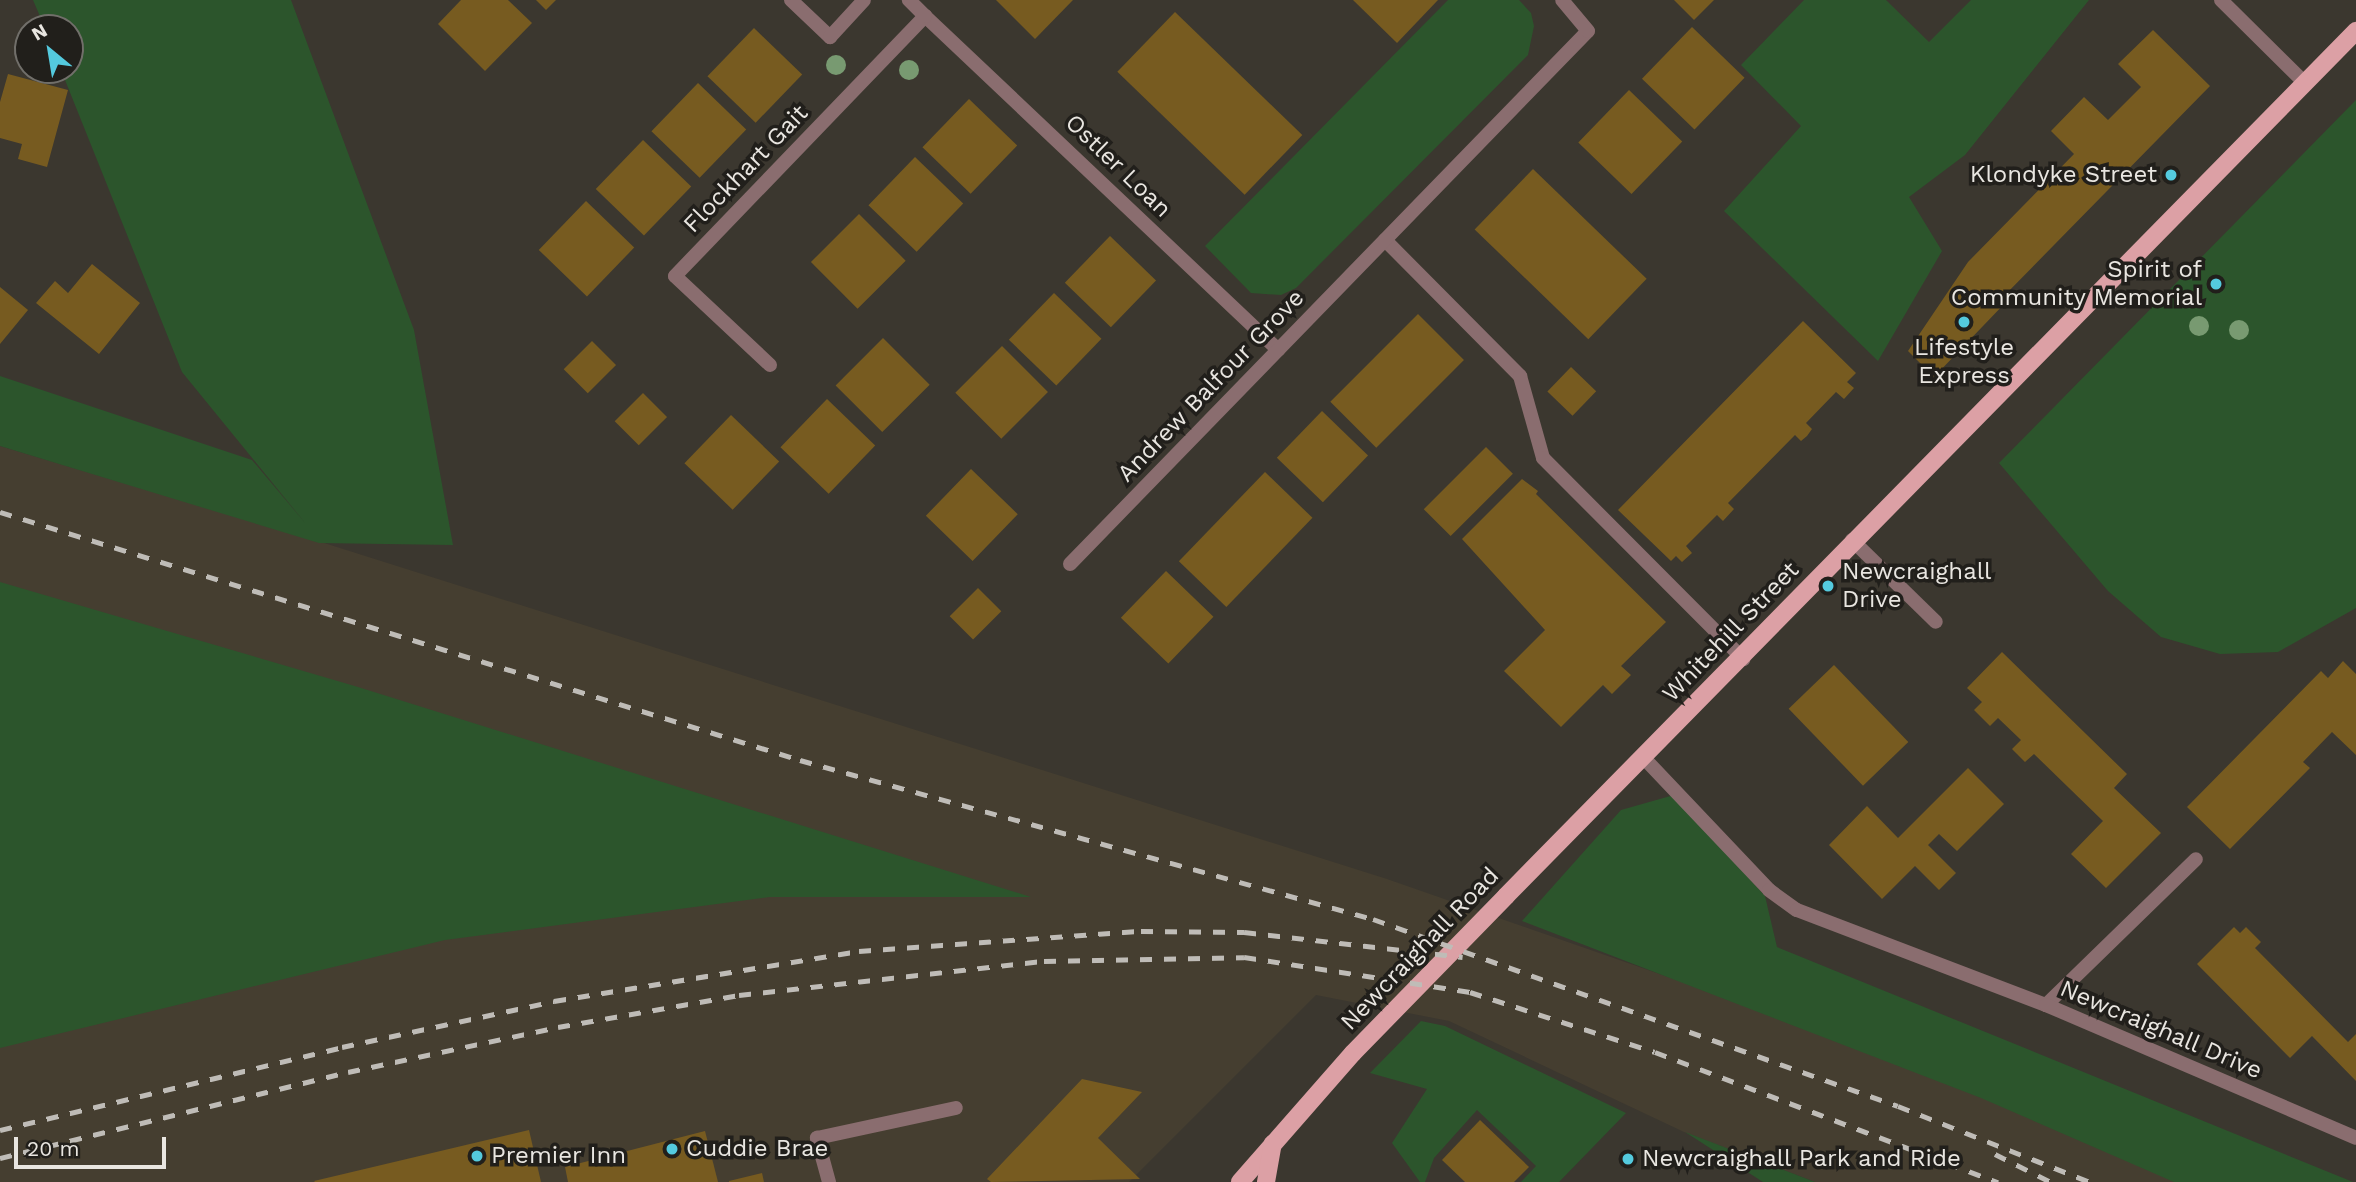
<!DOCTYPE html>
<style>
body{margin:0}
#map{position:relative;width:2356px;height:1182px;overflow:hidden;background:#3b372f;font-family:"Work Sans",sans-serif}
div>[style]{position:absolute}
.built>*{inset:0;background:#453e30}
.green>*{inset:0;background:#2c552c}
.building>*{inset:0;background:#775b20;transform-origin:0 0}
.service>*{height:14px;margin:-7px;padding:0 7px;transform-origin:7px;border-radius:7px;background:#8a6d6f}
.minor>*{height:14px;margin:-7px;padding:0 7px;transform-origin:7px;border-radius:7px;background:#8a6d6f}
.primary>*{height:18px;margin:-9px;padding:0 9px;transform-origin:9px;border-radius:9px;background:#dca0a5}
.rail>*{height:5px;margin-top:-2.5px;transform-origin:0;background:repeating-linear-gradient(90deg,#bfbcb7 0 12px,transparent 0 24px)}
.trees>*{width:20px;height:20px;margin:-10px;border-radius:50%;background:#789a71}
.dots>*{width:19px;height:19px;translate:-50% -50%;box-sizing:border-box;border:4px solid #211f1b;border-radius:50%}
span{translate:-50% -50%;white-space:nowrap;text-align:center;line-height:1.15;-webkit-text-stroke:7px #211f1b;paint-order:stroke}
.street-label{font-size:24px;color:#e9e6e1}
.poi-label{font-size:24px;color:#e9e6e1}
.right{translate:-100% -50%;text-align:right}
.left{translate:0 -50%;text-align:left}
.north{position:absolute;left:14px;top:14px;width:70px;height:70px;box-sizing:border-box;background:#211f1b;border:2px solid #716f6a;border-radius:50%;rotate:330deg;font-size:19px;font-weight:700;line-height:28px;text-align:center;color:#e9e6e1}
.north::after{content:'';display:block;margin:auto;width:24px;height:32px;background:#54cade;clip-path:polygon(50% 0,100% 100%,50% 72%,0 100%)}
.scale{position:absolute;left:14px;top:1137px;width:152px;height:32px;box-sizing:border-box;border:4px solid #e9e6e1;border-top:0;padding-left:9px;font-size:21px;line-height:24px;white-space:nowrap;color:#e9e6e1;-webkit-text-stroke:5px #211f1b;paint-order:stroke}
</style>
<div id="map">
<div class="built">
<div style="clip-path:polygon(0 446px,321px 542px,1387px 879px,1964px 1080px,2181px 1182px,1815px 1182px,1684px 1132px,1449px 1021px,1316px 995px,1129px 1182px,0 1182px)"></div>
</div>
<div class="green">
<div style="clip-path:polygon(33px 0,291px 0,414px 330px,453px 545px,319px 543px,0 446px,0 376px,252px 460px,306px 524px,182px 372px,61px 70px,70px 70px,70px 28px,45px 28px)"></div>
<div style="clip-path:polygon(1448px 0,1519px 0,1531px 13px,1534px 26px,1528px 55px,1296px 288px,1281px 295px,1251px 293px,1205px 246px)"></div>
<div style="clip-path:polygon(1804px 0,1886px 0,1929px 42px,1971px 0,2089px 0,1965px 155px,1909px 197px,1942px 251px,1878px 361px,1724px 211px,1801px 126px,1741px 65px)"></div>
<div style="clip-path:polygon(2356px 100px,2356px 608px,2278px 652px,2220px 654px,2161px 637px,2108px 591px,1999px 463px)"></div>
<div style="clip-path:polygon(0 582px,358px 687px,1031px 897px,770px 897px,445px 940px,0 1048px)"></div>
<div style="clip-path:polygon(1674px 795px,1765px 896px,1777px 947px,2353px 1182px,2174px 1182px,1981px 1098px,1522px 921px,1621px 810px)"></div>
<div style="clip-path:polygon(1421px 1021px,1445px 1026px,1626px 1113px,1559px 1182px,1521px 1182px,1536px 1166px,1477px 1110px,1434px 1158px,1425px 1182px,1420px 1182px,1392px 1143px,1427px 1089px,1370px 1073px)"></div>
<div style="clip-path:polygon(1685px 1132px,1815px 1182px,1763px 1182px)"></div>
</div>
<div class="building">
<div style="clip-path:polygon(461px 0,508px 0,532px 23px,485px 71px,438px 24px)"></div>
<div style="clip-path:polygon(536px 0,556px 0,546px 10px)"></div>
<div style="clip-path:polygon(996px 0,1073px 0,1035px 39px)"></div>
<div style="clip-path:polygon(1353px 0,1438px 0,1397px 43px)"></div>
<div style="clip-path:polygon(1674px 0,1714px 0,1694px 20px)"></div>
<div style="left:1175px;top:12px;width:177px;height:83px;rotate:44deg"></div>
<div style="left:1692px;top:27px;width:73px;height:72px;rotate:44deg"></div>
<div style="left:754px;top:28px;width:67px;height:67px;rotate:44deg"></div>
<div style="clip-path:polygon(2153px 30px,2210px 86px,2003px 297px,2008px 300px,1934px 377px,1908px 351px,1968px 262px,2074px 154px,2051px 131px,2084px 97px,2108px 120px,2141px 87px,2118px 64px)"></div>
<div style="clip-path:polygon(8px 74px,68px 90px,47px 167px,18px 159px,22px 144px,0 138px,0 102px)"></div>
<div style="left:698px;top:83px;width:67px;height:67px;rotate:44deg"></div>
<div style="left:1629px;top:90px;width:74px;height:73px;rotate:44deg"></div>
<div style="left:969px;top:99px;width:67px;height:67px;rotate:44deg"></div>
<div style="left:643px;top:140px;width:67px;height:68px;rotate:44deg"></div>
<div style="left:915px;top:157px;width:67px;height:67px;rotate:44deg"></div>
<div style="left:1533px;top:169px;width:158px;height:84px;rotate:44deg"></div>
<div style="left:586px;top:201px;width:67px;height:68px;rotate:44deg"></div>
<div style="left:859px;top:214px;width:66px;height:68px;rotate:45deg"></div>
<div style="left:1110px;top:236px;width:64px;height:65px;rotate:44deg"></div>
<div style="clip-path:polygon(92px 264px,140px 303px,99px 354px,36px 303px,55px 281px,68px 293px)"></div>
<div style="clip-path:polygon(0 287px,28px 310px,0 344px)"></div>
<div style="left:1054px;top:293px;width:66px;height:65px;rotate:44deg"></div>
<div style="left:1418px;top:314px;width:65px;height:124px;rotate:45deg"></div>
<div style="clip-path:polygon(1803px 321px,1856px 373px,1847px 382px,1854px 388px,1844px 399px,1836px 392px,1806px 423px,1812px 429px,1807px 436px,1801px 441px,1795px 435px,1728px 503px,1734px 509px,1723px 521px,1717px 515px,1686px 546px,1692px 553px,1682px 562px,1676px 556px,1671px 561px,1618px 510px)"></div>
<div style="left:883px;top:338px;width:66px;height:67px;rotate:45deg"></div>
<div style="left:592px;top:341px;width:34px;height:40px;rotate:45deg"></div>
<div style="left:1002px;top:346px;width:65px;height:66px;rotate:45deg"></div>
<div style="left:1571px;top:367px;width:35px;height:34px;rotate:44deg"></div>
<div style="left:643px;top:393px;width:34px;height:40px;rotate:45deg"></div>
<div style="left:827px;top:399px;width:67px;height:67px;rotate:44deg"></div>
<div style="left:1322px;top:411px;width:64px;height:65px;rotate:44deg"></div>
<div style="left:731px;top:415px;width:67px;height:67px;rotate:44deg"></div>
<div style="left:1486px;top:447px;width:38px;height:88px;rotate:45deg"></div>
<div style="left:971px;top:469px;width:65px;height:65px;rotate:44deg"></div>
<div style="left:1265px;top:472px;width:66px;height:124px;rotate:44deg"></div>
<div style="clip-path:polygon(1522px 479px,1538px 491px,1536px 494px,1666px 622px,1621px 666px,1631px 675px,1612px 694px,1603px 685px,1561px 727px,1504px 671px,1545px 630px,1462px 539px)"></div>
<div style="left:1166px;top:571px;width:66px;height:65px;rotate:44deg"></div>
<div style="left:978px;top:588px;width:33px;height:40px;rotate:45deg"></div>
<div style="clip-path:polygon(2002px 652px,2127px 774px,2114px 788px,2161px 833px,2106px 888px,2071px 854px,2103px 821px,2034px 754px,2025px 762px,2012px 749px,2021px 740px,1998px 718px,1990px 726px,1974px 710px,1982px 702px,1967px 688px)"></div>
<div style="clip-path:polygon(2343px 661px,2356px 674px,2356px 755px,2332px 732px,2303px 762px,2310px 768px,2230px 849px,2187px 807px,2321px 671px,2328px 678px)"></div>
<div style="left:1834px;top:665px;width:107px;height:63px;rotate:46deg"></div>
<div style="clip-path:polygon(1968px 768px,2004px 804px,1957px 851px,1939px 834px,1928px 845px,1956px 873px,1939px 890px,1915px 866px,1882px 899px,1829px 845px,1867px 806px,1898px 838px)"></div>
<div style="clip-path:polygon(2234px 927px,2240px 933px,2246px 927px,2261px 942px,2255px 948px,2348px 1042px,2356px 1034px,2356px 1081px,2312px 1036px,2290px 1058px,2197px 964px)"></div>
<div style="clip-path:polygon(1082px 1079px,1142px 1092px,1098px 1138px,1140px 1179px,991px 1182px,987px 1179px)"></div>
<div style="clip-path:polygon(1480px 1120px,1529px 1167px,1514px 1182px,1465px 1182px,1442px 1160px)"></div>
<div style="clip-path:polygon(529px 1130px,541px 1182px,315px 1182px,314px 1181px)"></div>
<div style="clip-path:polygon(705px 1131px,718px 1182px,568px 1182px,565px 1167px)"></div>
<div style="clip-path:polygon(762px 1173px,764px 1182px,729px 1182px,729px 1181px)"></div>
</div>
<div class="service">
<div style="left:1852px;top:540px;width:117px;rotate:44.3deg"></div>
<div style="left:2046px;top:1005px;width:209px;rotate:-44.2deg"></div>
<div style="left:829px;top:1182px;width:46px;rotate:-105.3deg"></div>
<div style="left:817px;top:1138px;width:142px;rotate:-12.2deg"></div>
</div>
<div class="minor">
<div style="left:791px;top:0;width:54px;rotate:43.5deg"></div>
<div style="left:830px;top:37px;width:50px;rotate:-47.4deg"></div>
<div style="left:2221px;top:0;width:118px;rotate:44.7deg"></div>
<div style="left:925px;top:16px;width:486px;rotate:43.4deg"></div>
<div style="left:1385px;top:240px;width:192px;rotate:45.2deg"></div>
<div style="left:1520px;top:376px;width:85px;rotate:74.3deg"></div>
<div style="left:1543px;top:458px;width:284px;rotate:45.1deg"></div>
<div style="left:770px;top:365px;width:130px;rotate:-136.9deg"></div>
<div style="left:675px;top:276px;width:361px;rotate:-46.1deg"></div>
<div style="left:925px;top:16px;width:23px;rotate:-135deg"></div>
<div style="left:1070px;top:564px;width:743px;rotate:-45.82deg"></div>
<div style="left:1588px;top:31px;width:40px;rotate:-130deg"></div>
<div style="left:1643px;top:757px;width:183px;rotate:46.5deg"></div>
<div style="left:1769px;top:890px;width:34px;rotate:36deg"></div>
<div style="left:1797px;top:910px;width:267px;rotate:20.9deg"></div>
<div style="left:2046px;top:1005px;width:337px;rotate:23.2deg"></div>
</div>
<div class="primary">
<div style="left:1240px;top:1182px;width:171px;rotate:-48.8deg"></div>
<div style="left:1353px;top:1053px;width:219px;rotate:-45.7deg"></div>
<div style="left:1506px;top:896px;width:1213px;rotate:-45.5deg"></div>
<div style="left:1266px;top:1182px;width:39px;rotate:-80deg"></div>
</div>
<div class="rail">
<div style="left:0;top:512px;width:838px;rotate:17.22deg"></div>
<div style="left:800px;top:760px;width:595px;rotate:15.51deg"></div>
<div style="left:1373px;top:919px;width:557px;rotate:19.61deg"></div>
<div style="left:1898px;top:1106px;width:206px;rotate:21.6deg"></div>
<div style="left:0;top:1130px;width:352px;rotate:-13.6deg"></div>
<div style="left:342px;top:1047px;width:217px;rotate:-12.2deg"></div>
<div style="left:554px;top:1001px;width:309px;rotate:-9.3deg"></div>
<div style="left:859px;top:951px;width:283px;rotate:-4.1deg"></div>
<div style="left:1141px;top:931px;width:103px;rotate:0.6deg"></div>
<div style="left:1244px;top:932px;width:220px;rotate:6.5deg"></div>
<div style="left:1995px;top:1154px;width:63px;rotate:26.6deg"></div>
<div style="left:0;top:1158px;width:358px;rotate:-13.9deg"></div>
<div style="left:348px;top:1072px;width:215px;rotate:-12.1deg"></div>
<div style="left:558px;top:1027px;width:184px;rotate:-10deg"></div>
<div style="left:739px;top:995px;width:307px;rotate:-6.4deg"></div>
<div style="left:1044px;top:961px;width:200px;rotate:-1.1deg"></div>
<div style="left:1244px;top:957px;width:229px;rotate:8.8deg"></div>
<div style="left:1470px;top:992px;width:194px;rotate:18deg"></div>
<div style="left:1655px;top:1052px;width:367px;rotate:20.8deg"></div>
</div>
<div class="trees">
<div style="left:836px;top:65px"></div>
<div style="left:909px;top:70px"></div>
<div style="left:2199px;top:326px"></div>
<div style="left:2239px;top:330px"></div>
</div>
<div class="dots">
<div style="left:2171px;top:175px;background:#54cade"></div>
<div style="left:2216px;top:284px;background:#54cade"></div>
<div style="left:1964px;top:322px;background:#54cade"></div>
<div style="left:1828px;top:586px;background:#54cade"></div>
<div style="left:672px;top:1149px;background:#54cade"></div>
<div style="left:477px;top:1156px;background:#54cade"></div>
<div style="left:1628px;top:1159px;background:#54cade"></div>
</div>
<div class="street-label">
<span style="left:1118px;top:166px;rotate:44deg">Ostler Loan</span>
<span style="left:746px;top:169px;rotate:-46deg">Flockhart Gait</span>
<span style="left:1211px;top:386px;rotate:-46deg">Andrew Balfour Grove</span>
<span style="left:1731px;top:632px;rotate:-46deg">Whitehill Street</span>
<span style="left:1420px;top:949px;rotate:-46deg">Newcraighall Road</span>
<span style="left:2161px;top:1030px;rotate:23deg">Newcraighall Drive</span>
</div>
<div class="poi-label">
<span class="right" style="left:2157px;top:175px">Klondyke Street</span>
<span class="right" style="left:2202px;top:284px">Spirit of<br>Community Memorial</span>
<span style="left:1964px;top:362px">Lifestyle<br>Express</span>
<span class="left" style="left:1842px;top:586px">Newcraighall<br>Drive</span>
<span class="left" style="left:686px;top:1149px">Cuddie Brae</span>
<span class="left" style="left:491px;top:1156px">Premier Inn</span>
<span class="left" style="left:1642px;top:1159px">Newcraighall Park and Ride</span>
</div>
<div class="north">N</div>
<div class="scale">20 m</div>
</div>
